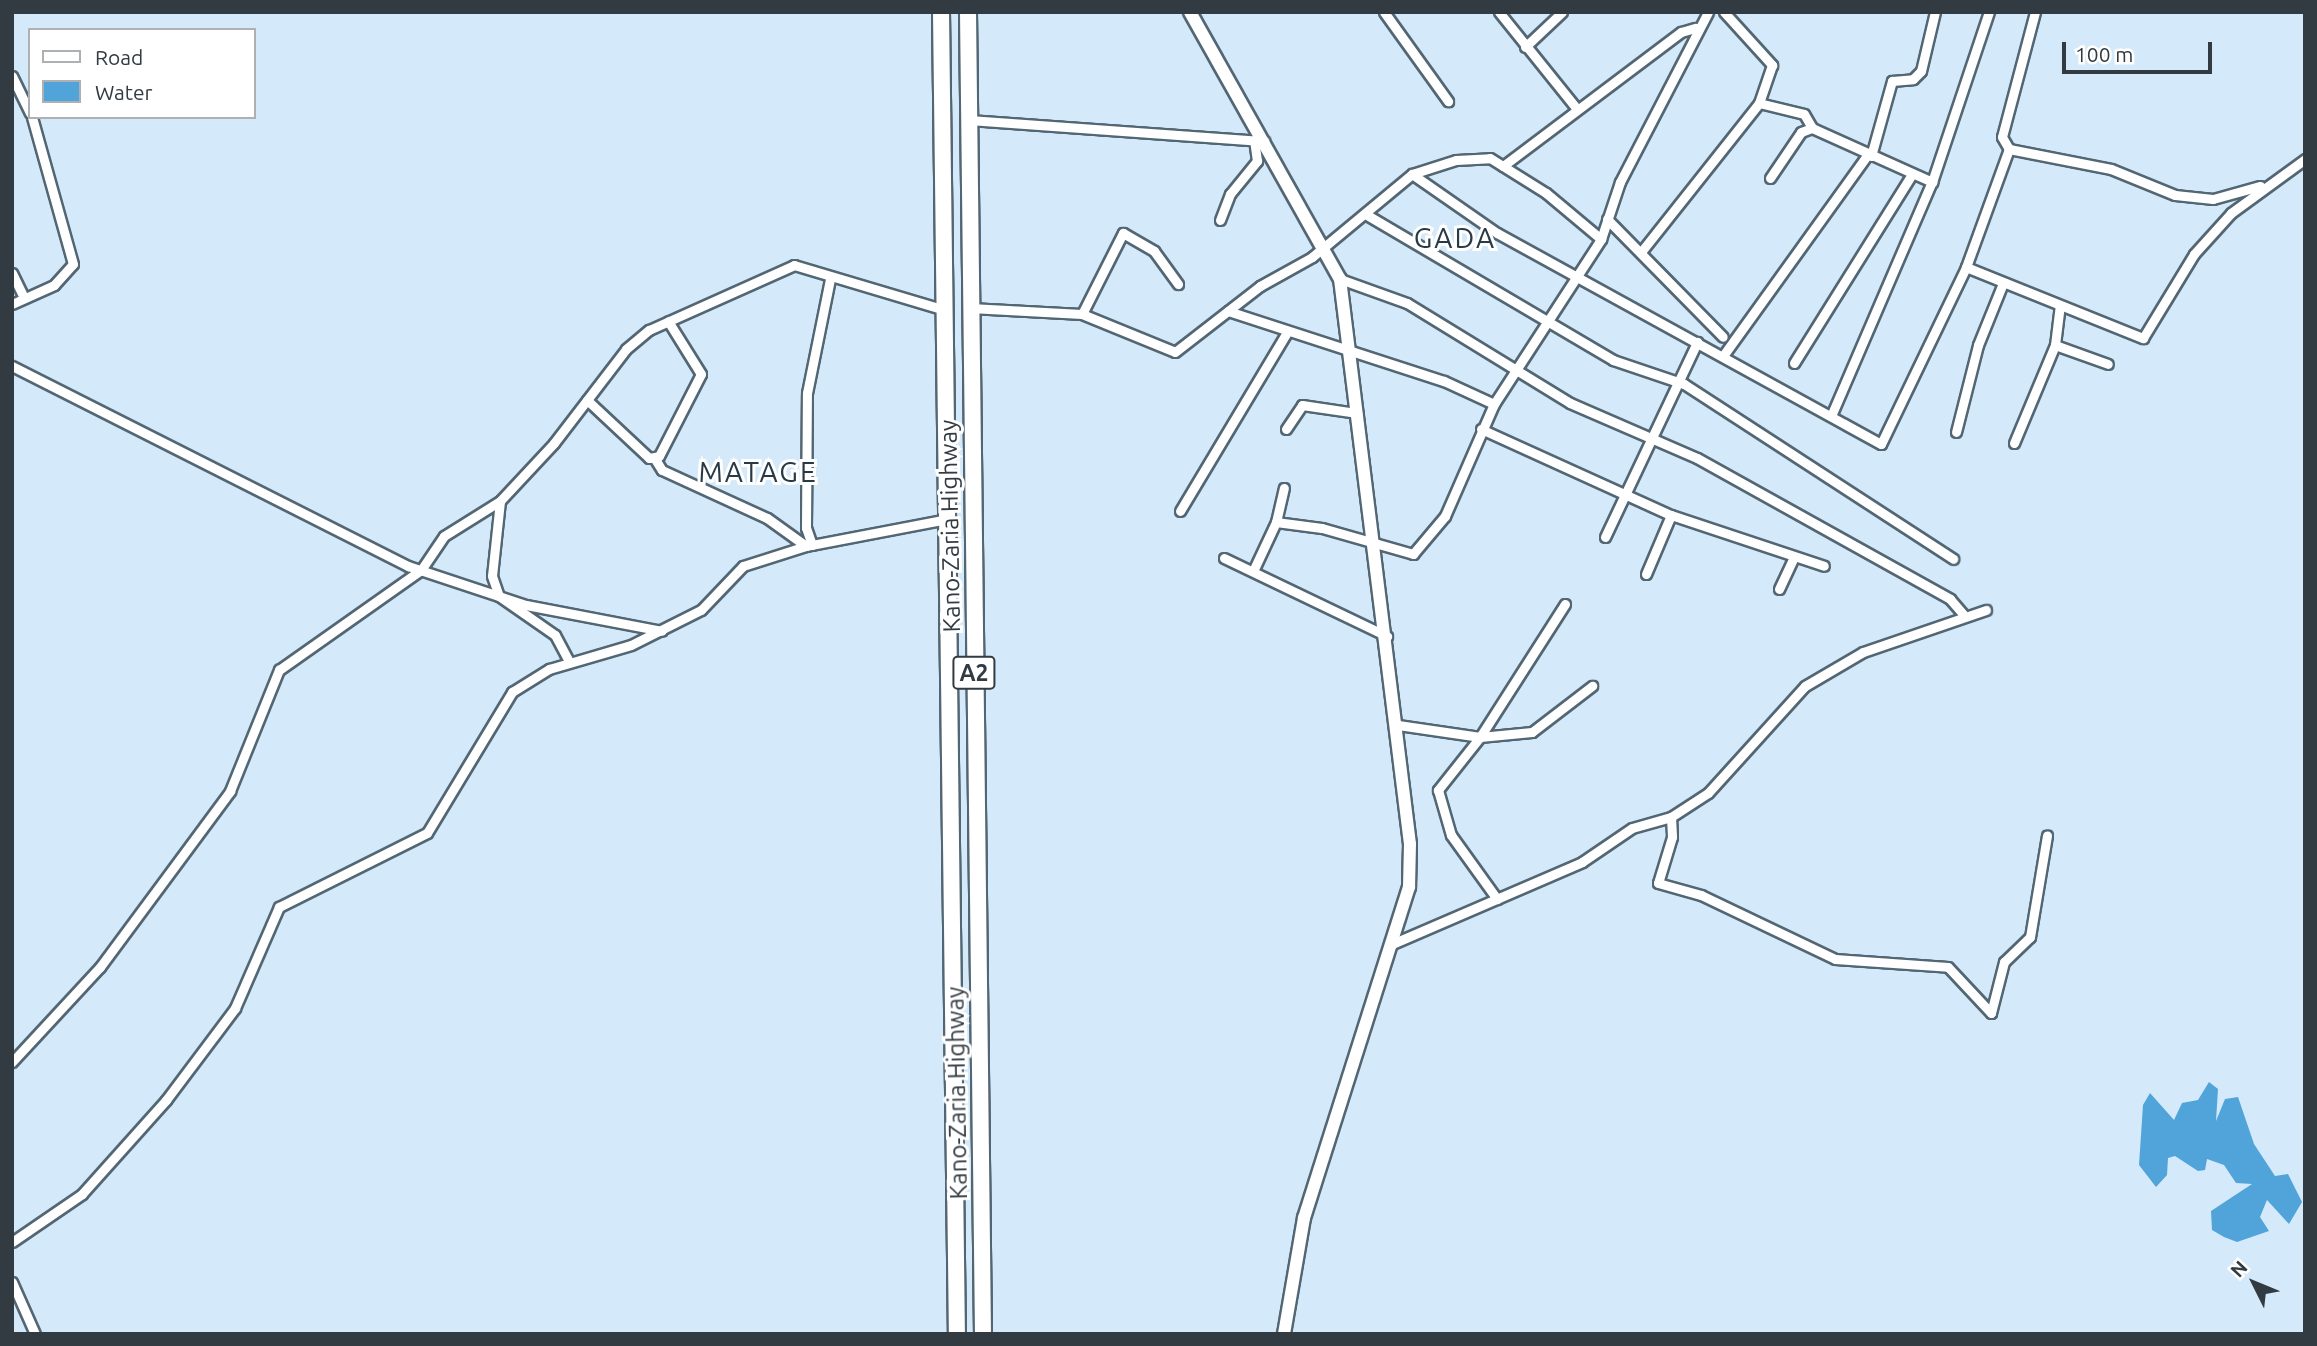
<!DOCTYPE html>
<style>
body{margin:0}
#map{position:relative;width:2317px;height:1346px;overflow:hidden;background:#d4e9f9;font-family:Ubuntu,sans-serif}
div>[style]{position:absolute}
.water>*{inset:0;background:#50a4da}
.roads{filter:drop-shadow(2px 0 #536673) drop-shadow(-2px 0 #536673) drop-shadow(0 2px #536673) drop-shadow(0 -2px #536673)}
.street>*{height:9px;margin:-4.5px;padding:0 4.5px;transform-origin:4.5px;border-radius:4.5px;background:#fff}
.secondary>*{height:12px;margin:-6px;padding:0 6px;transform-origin:6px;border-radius:6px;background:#fff}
.highway>*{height:16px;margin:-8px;padding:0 8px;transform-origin:8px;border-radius:8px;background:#fff}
span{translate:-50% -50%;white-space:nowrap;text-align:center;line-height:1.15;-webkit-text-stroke:6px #fff;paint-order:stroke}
.shield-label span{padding:2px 5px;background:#fff;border:2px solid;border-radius:5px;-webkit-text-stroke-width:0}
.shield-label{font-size:23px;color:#323b41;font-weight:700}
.street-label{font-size:24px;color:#323b41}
.quarter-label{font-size:28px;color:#283a46;letter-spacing:2px}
.frame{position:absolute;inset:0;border:14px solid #323b41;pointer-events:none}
.legend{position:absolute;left:28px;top:28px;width:228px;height:91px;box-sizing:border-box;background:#fff;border:2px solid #adb1b3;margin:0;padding:9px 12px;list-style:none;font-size:21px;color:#323b41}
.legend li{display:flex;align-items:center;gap:14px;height:35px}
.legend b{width:35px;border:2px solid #adb1b3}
.north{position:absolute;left:2219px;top:1248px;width:70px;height:70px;-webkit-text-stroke:5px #fff;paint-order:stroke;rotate:313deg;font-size:19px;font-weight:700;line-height:28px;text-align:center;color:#323b41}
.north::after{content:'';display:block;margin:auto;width:24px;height:32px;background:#323b41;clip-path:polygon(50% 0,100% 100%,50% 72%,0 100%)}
.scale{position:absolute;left:2062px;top:42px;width:150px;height:32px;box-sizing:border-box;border:4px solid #323b41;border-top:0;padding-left:9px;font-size:21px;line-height:24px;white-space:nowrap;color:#323b41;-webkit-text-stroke:5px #fff;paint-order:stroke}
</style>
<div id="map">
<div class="water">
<div style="clip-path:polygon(2209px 1082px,2218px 1089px,2216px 1121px,2225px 1099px,2238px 1097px,2254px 1144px,2275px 1176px,2288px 1174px,2302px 1202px,2289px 1224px,2267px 1200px,2260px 1217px,2269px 1231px,2237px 1242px,2224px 1237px,2212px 1230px,2211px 1211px,2252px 1184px,2236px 1183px,2224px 1165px,2207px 1159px,2205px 1170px,2198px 1171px,2175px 1156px,2168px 1158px,2167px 1175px,2156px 1187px,2139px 1165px,2143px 1105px,2150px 1093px,2174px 1120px,2182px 1103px,2198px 1100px)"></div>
</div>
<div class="roads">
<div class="street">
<div style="left:1384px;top:12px;width:110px;rotate:54.3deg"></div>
<div style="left:1499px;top:12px;width:124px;rotate:51.2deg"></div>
<div style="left:1724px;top:12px;width:72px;rotate:47.8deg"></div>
<div style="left:1772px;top:65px;width:40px;rotate:108.9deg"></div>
<div style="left:2035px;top:12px;width:129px;rotate:104.8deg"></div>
<div style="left:2002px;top:137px;width:14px;rotate:60deg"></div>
<div style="left:2009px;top:149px;width:104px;rotate:11.1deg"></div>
<div style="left:2111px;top:169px;width:69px;rotate:22.1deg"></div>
<div style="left:2175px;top:195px;width:38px;rotate:6deg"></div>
<div style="left:2213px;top:199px;width:49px;rotate:-15.5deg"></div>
<div style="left:1525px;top:47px;width:51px;rotate:-43.4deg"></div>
<div style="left:12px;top:76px;width:41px;rotate:64.1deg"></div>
<div style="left:970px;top:120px;width:295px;rotate:4.1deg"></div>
<div style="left:1871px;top:156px;width:78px;rotate:-74.4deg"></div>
<div style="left:1892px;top:81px;width:21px;rotate:-5deg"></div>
<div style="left:1913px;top:79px;width:11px;rotate:-45deg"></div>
<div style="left:1921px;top:71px;width:61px;rotate:-76.7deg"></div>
<div style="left:1503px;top:166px;width:223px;rotate:-37deg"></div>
<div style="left:1681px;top:32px;width:15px;rotate:-16deg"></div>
<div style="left:1412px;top:174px;width:103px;rotate:34.8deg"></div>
<div style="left:1497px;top:233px;width:438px;rotate:28.8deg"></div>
<div style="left:1881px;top:444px;width:196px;rotate:-64.3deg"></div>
<div style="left:1966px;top:267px;width:126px;rotate:-70deg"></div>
<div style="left:1770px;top:178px;width:55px;rotate:-56deg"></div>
<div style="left:1801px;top:132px;width:12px;rotate:-20deg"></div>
<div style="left:1367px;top:215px;width:286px;rotate:30.5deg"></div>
<div style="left:1613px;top:360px;width:75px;rotate:18.7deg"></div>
<div style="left:1684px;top:384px;width:321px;rotate:33deg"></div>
<div style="left:1607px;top:219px;width:165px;rotate:45.5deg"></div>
<div style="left:1220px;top:220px;width:28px;rotate:-69deg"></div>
<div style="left:1230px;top:194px;width:43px;rotate:-50.7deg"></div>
<div style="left:1257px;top:161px;width:21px;rotate:-98deg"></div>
<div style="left:1641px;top:252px;width:190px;rotate:-51.6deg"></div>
<div style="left:1759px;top:103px;width:46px;rotate:13.7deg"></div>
<div style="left:1804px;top:114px;width:16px;rotate:60deg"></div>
<div style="left:1812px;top:128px;width:132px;rotate:24.2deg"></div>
<div style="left:1966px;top:267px;width:191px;rotate:21.9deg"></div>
<div style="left:2143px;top:338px;width:98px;rotate:-58.7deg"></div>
<div style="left:2194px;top:254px;width:55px;rotate:-47.9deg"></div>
<div style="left:2231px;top:213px;width:92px;rotate:-36.1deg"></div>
<div style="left:12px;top:273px;width:28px;rotate:64deg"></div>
<div style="left:1340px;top:279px;width:71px;rotate:19.7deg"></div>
<div style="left:1407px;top:303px;width:191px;rotate:31.5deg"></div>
<div style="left:1570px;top:403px;width:138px;rotate:23.4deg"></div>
<div style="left:1697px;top:458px;width:290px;rotate:29.1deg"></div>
<div style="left:1950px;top:599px;width:23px;rotate:49deg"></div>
<div style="left:12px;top:304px;width:46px;rotate:-24.3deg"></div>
<div style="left:54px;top:285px;width:28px;rotate:-48deg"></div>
<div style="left:73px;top:264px;width:153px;rotate:-105.6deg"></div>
<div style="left:970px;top:308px;width:112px;rotate:3.1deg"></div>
<div style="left:1082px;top:314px;width:100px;rotate:22.2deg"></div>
<div style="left:1175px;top:352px;width:108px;rotate:-37.8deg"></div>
<div style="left:1260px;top:286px;width:60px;rotate:-29.1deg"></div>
<div style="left:1312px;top:257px;width:130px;rotate:-39.7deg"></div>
<div style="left:1412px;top:174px;width:46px;rotate:-17.7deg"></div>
<div style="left:1456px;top:160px;width:34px;rotate:-3deg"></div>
<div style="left:1490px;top:158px;width:66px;rotate:32deg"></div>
<div style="left:1546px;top:193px;width:72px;rotate:39.9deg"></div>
<div style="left:1228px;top:311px;width:227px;rotate:18deg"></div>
<div style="left:1444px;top:381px;width:55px;rotate:24.7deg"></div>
<div style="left:1082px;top:314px;width:91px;rotate:-63.2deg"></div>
<div style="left:1123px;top:233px;width:36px;rotate:30deg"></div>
<div style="left:1154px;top:251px;width:41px;rotate:54deg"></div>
<div style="left:2055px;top:345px;width:56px;rotate:19.7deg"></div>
<div style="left:1725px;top:353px;width:245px;rotate:-54.3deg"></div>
<div style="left:1794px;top:363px;width:223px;rotate:-58deg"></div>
<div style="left:12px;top:366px;width:444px;rotate:26.8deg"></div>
<div style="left:408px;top:566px;width:124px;rotate:18.3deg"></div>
<div style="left:526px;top:605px;width:138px;rotate:10.8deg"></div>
<div style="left:587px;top:400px;width:85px;rotate:43.1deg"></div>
<div style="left:649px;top:458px;width:10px;rotate:-11deg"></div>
<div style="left:659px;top:456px;width:92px;rotate:-62.9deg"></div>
<div style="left:701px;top:374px;width:62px;rotate:-121.9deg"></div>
<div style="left:1831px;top:416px;width:255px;rotate:-66.7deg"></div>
<div style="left:1932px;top:182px;width:179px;rotate:-71.5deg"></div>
<div style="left:1286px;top:429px;width:29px;rotate:-56deg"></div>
<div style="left:1302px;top:405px;width:56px;rotate:8.3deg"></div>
<div style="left:1481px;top:429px;width:209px;rotate:24.4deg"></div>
<div style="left:1671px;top:515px;width:161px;rotate:18.4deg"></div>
<div style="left:1956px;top:432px;width:90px;rotate:-75.8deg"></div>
<div style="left:1978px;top:345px;width:67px;rotate:-68deg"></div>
<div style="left:2014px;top:443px;width:106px;rotate:-67.3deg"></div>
<div style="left:2055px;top:345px;width:38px;rotate:-83deg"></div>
<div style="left:655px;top:459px;width:13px;rotate:58deg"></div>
<div style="left:662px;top:470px;width:115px;rotate:24.6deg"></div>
<div style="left:767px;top:518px;width:48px;rotate:35.7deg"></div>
<div style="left:500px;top:501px;width:75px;rotate:96.1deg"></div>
<div style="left:492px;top:576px;width:21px;rotate:71deg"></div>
<div style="left:499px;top:596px;width:68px;rotate:34.9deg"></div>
<div style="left:555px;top:635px;width:30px;rotate:62deg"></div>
<div style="left:1180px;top:511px;width:209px;rotate:-59.1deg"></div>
<div style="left:1276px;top:522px;width:35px;rotate:-77deg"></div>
<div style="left:1605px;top:537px;width:216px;rotate:-64.7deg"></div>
<div style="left:812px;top:545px;width:18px;rotate:-109deg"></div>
<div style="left:806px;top:528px;width:135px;rotate:-89.6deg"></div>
<div style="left:807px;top:393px;width:116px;rotate:-78.6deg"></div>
<div style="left:1224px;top:558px;width:181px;rotate:25.6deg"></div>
<div style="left:1254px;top:569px;width:52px;rotate:-64.9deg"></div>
<div style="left:1276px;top:522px;width:46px;rotate:7.4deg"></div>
<div style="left:1322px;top:528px;width:95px;rotate:15.9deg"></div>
<div style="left:1413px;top:554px;width:50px;rotate:-49.9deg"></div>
<div style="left:1445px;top:516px;width:122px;rotate:-66.4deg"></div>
<div style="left:1494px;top:404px;width:197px;rotate:-57deg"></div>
<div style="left:1601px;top:239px;width:60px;rotate:-71.6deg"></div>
<div style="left:1620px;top:182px;width:191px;rotate:-62.6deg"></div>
<div style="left:1646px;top:574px;width:64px;rotate:-67deg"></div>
<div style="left:1779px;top:589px;width:35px;rotate:-65deg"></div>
<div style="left:1565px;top:604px;width:158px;rotate:122.6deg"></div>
<div style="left:1480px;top:737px;width:52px;rotate:-5.5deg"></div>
<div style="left:1532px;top:732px;width:76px;rotate:-37.5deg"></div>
<div style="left:1398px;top:725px;width:83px;rotate:8.3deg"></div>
<div style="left:1480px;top:737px;width:68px;rotate:128.4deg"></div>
<div style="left:1438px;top:790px;width:47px;rotate:73.9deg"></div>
<div style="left:1451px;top:835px;width:79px;rotate:54.3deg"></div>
<div style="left:1671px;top:817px;width:20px;rotate:87deg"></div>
<div style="left:1672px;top:837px;width:48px;rotate:106.9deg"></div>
<div style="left:1658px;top:883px;width:45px;rotate:15.6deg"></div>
<div style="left:1701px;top:895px;width:148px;rotate:25.5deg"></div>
<div style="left:1835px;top:959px;width:113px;rotate:4deg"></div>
<div style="left:1948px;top:967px;width:63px;rotate:46.9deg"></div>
<div style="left:1991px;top:1013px;width:53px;rotate:-75.7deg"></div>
<div style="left:2004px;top:962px;width:36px;rotate:-44deg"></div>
<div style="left:2030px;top:937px;width:103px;rotate:-80.5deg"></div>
<div style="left:1392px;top:944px;width:207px;rotate:-23.3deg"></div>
<div style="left:1582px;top:862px;width:60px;rotate:-34.2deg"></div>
<div style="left:1632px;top:828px;width:41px;rotate:-15.8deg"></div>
<div style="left:1671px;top:817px;width:44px;rotate:-33deg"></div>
<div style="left:1708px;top:793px;width:144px;rotate:-47.8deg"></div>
<div style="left:1805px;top:686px;width:67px;rotate:-30.4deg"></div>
<div style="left:1863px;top:652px;width:130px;rotate:-18.9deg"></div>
<div style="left:12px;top:1062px;width:129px;rotate:-47.2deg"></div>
<div style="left:100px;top:967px;width:219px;rotate:-53.5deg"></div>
<div style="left:230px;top:791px;width:131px;rotate:-68deg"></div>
<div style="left:279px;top:670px;width:174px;rotate:-35.2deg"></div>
<div style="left:421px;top:570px;width:41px;rotate:-55.9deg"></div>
<div style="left:444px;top:536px;width:66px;rotate:-32deg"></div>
<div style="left:500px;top:501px;width:79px;rotate:-47deg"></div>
<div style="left:554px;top:443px;width:118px;rotate:-52.5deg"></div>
<div style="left:626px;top:349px;width:30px;rotate:-40deg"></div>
<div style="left:649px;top:330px;width:159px;rotate:-24.1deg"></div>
<div style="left:794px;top:265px;width:158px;rotate:16.6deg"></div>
<div style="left:12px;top:1242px;width:85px;rotate:-34.4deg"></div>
<div style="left:82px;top:1194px;width:126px;rotate:-48.2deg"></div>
<div style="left:166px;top:1100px;width:115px;rotate:-53.1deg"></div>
<div style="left:235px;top:1008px;width:110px;rotate:-66.5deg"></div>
<div style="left:279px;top:907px;width:165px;rotate:-26.6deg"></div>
<div style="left:427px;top:833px;width:165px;rotate:-58.9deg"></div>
<div style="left:512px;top:692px;width:44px;rotate:-31.9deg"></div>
<div style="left:549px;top:669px;width:85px;rotate:-16.3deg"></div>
<div style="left:631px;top:645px;width:78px;rotate:-26.6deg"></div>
<div style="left:701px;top:610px;width:61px;rotate:-46.3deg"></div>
<div style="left:743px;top:566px;width:66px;rotate:-17.6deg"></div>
<div style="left:806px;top:546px;width:144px;rotate:-10.8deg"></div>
<div style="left:12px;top:1282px;width:57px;rotate:66.1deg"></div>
</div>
<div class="secondary">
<div style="left:1190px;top:12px;width:306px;rotate:60.7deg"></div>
<div style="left:1340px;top:279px;width:569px;rotate:82.94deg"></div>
<div style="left:1410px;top:844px;width:43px;rotate:91.3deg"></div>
<div style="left:1409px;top:887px;width:347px;rotate:107.6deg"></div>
<div style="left:1304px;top:1218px;width:118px;rotate:99.8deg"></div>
</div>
<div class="highway">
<div style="left:941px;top:12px;width:1322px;rotate:89.31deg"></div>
<div style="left:968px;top:12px;width:1322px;rotate:89.35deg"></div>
</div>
</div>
<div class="shield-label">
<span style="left:974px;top:673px">A2</span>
</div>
<div class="street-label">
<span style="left:950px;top:526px;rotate:-91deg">Kano-Zaria Highway</span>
<span style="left:957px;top:1093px;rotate:-91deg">Kano-Zaria Highway</span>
</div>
<div class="quarter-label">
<span style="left:1455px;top:238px">GADA</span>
<span style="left:758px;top:472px">MATAGE</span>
</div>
<div class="frame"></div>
<ul class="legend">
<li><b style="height:9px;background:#fff"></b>Road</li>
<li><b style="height:19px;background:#50a4da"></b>Water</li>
</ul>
<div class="north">N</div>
<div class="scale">100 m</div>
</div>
